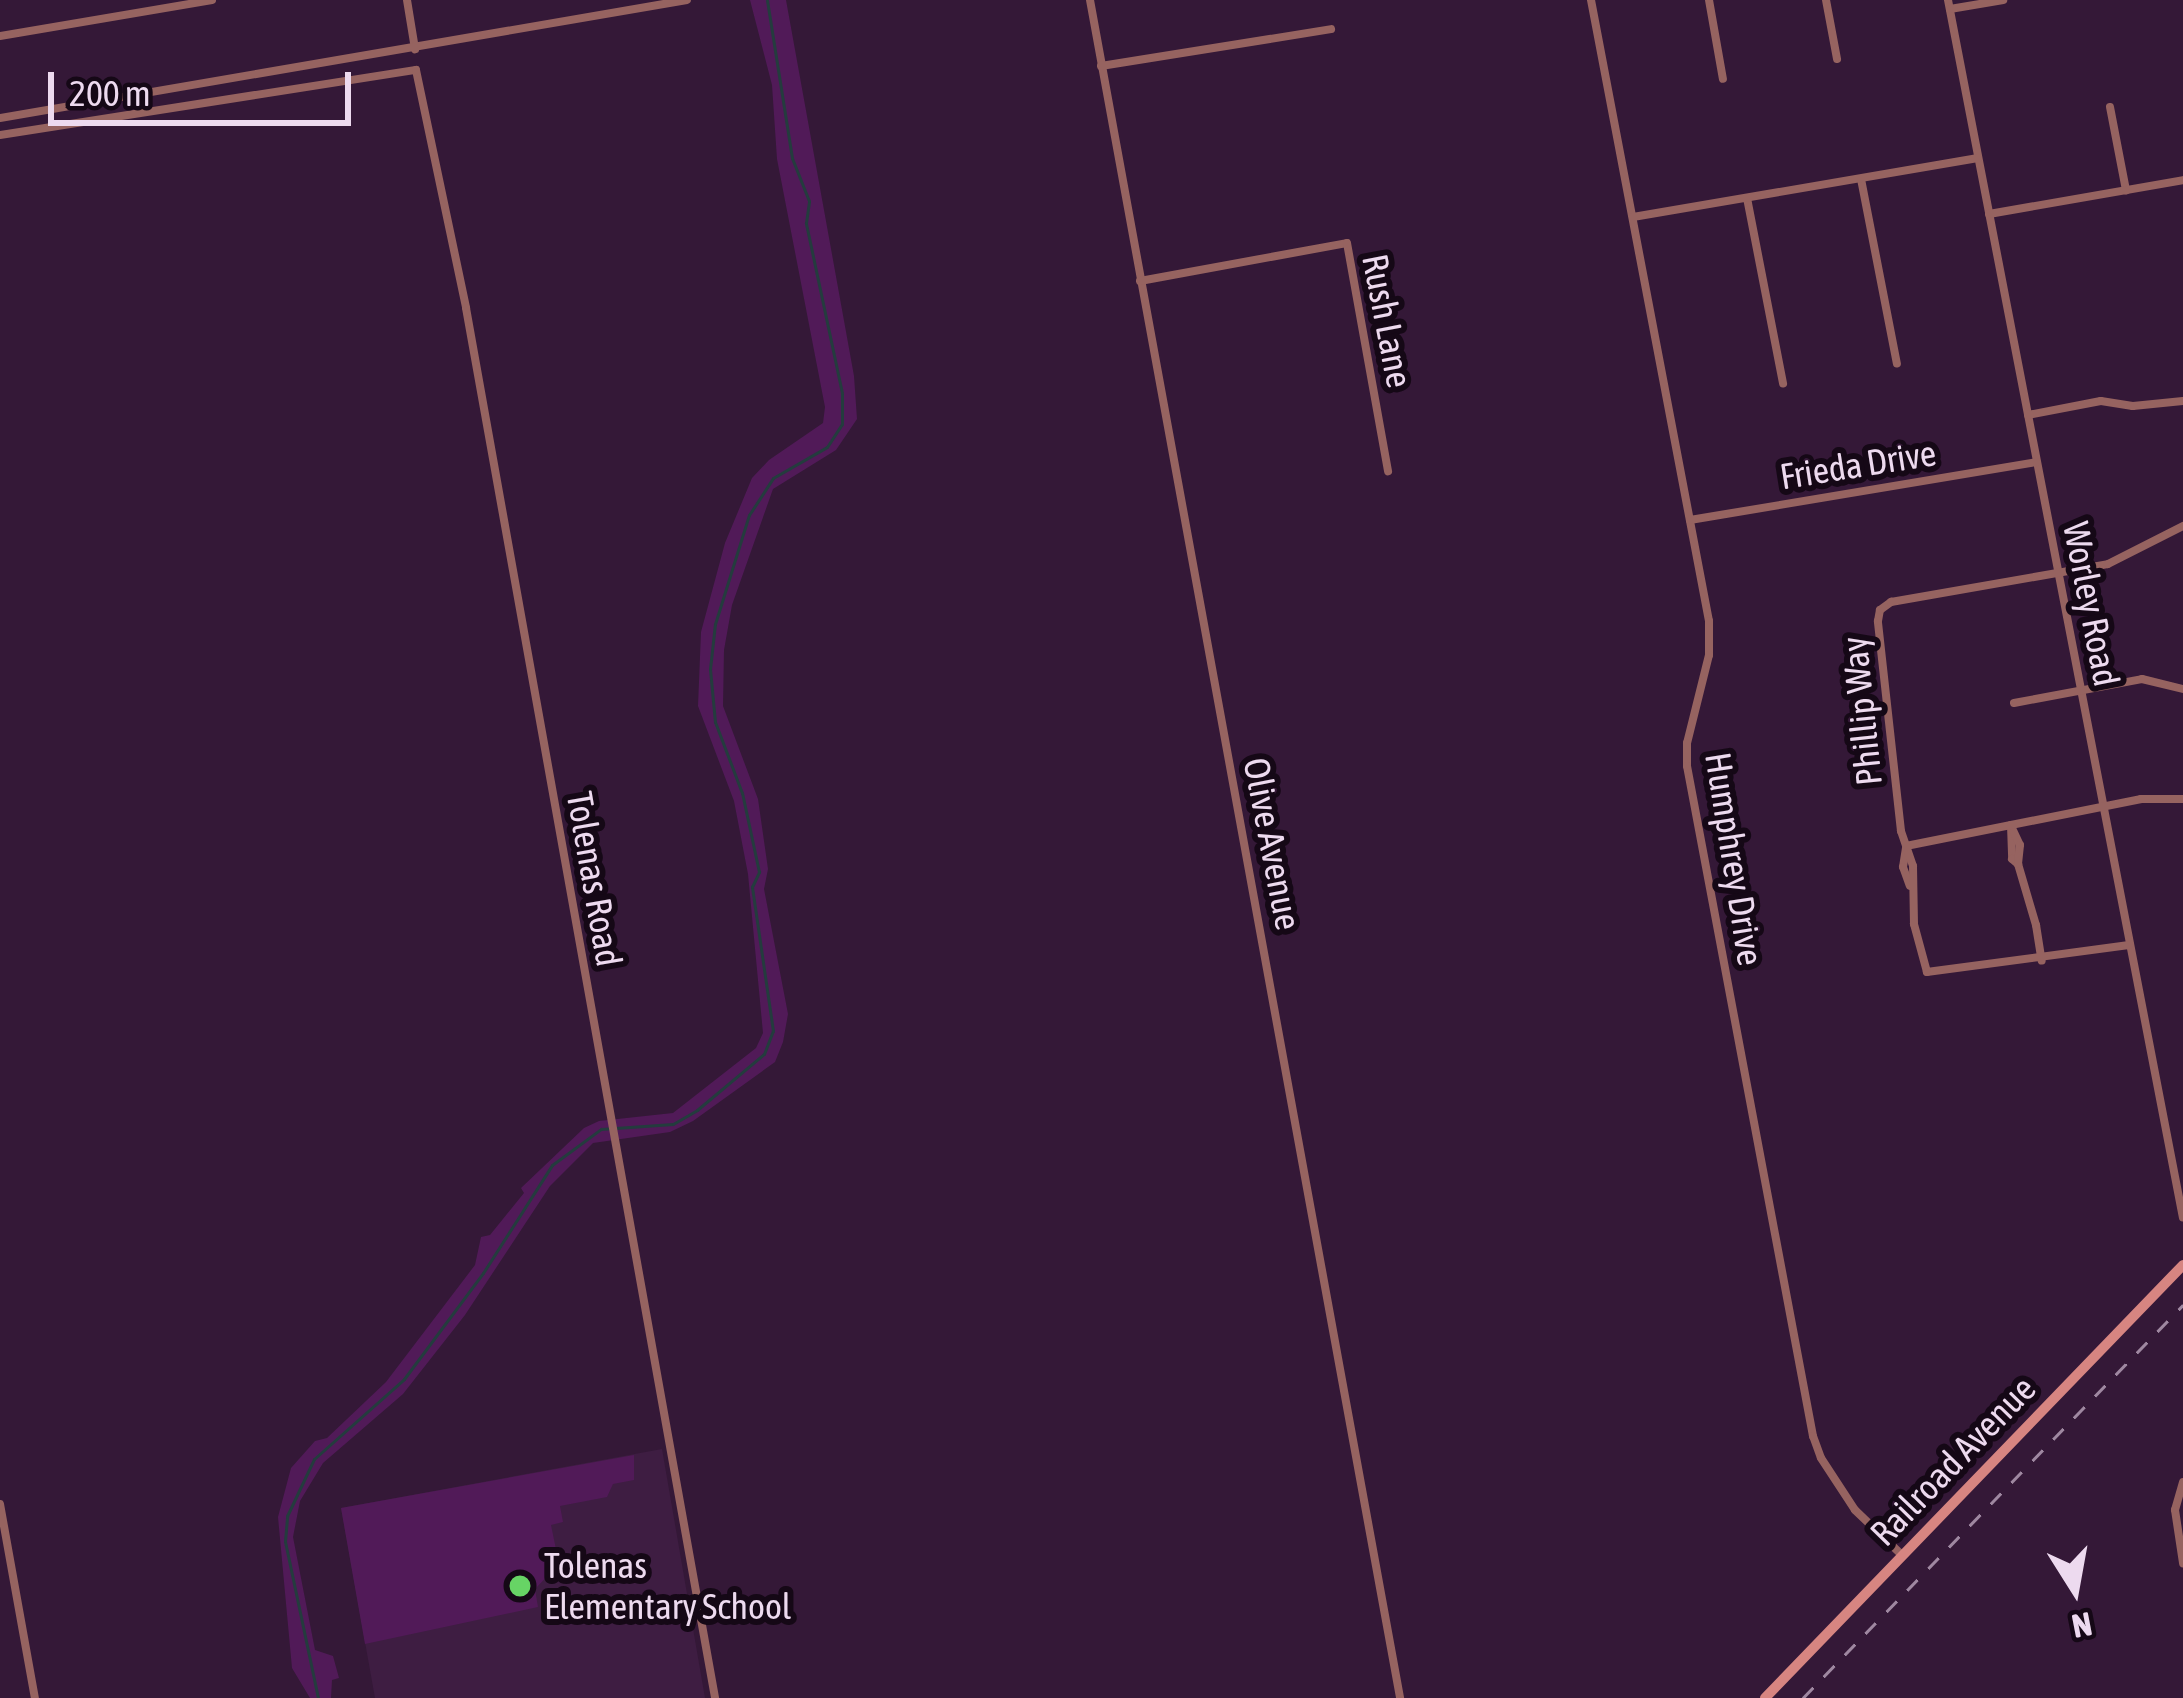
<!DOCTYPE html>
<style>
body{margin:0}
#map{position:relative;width:2183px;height:1698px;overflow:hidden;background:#341837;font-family:"Asap Condensed",sans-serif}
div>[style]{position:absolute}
.built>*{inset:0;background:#3e1d42}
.green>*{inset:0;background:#511a58}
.stream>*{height:3px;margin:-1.5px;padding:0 1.5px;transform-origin:1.5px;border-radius:1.5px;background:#243c3e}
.street>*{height:8px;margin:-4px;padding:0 4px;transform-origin:4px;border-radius:4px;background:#966360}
.secondary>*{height:10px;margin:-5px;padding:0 5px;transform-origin:5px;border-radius:5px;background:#d78581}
.rail>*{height:3px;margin-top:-1.5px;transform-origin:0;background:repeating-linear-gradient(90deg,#9f88a1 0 15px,transparent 0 30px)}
.dots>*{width:33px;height:33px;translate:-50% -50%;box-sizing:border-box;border:6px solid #150816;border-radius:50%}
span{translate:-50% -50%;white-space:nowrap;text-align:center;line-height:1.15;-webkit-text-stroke:12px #150816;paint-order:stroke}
.street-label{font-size:36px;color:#eddaef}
.poi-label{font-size:36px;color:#eddaef}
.left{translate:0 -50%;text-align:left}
.north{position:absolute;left:2015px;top:1530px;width:120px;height:120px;-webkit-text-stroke:9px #150816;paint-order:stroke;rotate:169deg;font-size:33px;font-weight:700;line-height:48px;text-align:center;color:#eddaef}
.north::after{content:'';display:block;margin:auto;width:42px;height:54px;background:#eddaef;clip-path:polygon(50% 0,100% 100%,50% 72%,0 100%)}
.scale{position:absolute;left:48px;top:72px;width:303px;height:54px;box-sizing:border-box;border:6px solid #eddaef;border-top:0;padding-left:15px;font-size:36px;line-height:42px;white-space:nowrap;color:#eddaef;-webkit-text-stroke:9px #150816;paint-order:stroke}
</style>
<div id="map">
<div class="built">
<div style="clip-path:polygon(662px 1449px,705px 1698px,375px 1698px,341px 1508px)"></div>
</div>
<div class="green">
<div style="clip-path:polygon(750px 0,786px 0,854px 376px,857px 419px,836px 450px,773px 489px,732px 605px,724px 650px,723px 706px,758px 799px,768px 869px,764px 889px,788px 1014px,783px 1042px,775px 1062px,693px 1121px,670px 1132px,593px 1143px,550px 1186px,465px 1315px,403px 1394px,323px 1463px,300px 1501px,293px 1537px,315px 1650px,333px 1656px,339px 1678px,332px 1680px,331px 1698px,310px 1698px,292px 1668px,278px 1517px,291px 1468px,315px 1441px,327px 1438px,386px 1382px,475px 1265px,481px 1237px,490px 1235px,524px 1193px,521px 1188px,584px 1128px,599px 1121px,673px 1113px,756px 1048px,763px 1033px,748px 874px,734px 801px,698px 706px,701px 632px,725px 543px,752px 478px,769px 460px,823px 423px,825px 407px,777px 159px,772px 85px)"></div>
<div style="clip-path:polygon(634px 1455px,634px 1480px,613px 1484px,607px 1497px,560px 1506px,563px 1522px,551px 1525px,559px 1564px,535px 1589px,538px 1607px,365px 1644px,341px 1508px)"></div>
</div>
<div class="stream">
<div style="left:318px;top:1698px;width:160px;rotate:-101.9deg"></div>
<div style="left:285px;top:1541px;width:25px;rotate:-85deg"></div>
<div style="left:287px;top:1516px;width:63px;rotate:-64.7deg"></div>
<div style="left:314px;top:1459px;width:120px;rotate:-41.6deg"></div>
<div style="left:404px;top:1379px;width:132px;rotate:-53.3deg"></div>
<div style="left:483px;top:1273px;width:128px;rotate:-57.4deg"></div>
<div style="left:552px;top:1165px;width:61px;rotate:-36.3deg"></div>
<div style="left:601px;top:1129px;width:72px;rotate:-4deg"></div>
<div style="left:673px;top:1124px;width:28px;rotate:-30deg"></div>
<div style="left:697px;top:1110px;width:87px;rotate:-39.9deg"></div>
<div style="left:764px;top:1054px;width:25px;rotate:-69deg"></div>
<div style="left:773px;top:1031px;width:146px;rotate:-98.3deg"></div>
<div style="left:752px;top:887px;width:17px;rotate:-65deg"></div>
<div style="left:759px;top:872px;width:81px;rotate:-102.1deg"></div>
<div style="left:742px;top:793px;width:76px;rotate:-110.8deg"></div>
<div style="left:715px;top:722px;width:53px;rotate:-95.4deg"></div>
<div style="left:710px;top:669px;width:45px;rotate:-83.7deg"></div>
<div style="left:715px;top:624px;width:114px;rotate:-72.7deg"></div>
<div style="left:749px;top:515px;width:44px;rotate:-57deg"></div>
<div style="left:773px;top:478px;width:62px;rotate:-29.9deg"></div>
<div style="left:827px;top:447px;width:27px;rotate:-57deg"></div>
<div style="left:842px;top:424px;width:31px;rotate:-90deg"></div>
<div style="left:842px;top:393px;width:174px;rotate:-102deg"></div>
<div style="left:806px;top:223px;width:22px;rotate:-82deg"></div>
<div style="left:809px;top:201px;width:46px;rotate:-111.6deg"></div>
<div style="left:792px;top:158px;width:160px;rotate:-99deg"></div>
</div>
<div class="street">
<div style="left:407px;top:0;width:50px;rotate:80.7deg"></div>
<div style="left:1090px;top:0;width:1726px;rotate:79.65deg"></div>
<div style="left:1591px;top:0;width:632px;rotate:79.24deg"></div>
<div style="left:1709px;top:621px;width:34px;rotate:90deg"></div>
<div style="left:1709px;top:655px;width:91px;rotate:104deg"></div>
<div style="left:1687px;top:743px;width:23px;rotate:90deg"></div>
<div style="left:1687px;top:766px;width:682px;rotate:79.35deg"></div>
<div style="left:1813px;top:1436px;width:23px;rotate:70deg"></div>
<div style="left:1821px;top:1458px;width:62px;rotate:56.8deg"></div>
<div style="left:1855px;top:1510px;width:65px;rotate:43.8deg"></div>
<div style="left:1709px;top:0;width:80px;rotate:80deg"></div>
<div style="left:1826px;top:0;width:60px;rotate:79.4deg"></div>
<div style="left:1948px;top:0;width:1240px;rotate:79.08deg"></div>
<div style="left:1950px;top:9px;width:54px;rotate:-9.6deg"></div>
<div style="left:0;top:36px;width:215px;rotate:-9.6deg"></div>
<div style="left:1101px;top:66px;width:233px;rotate:-9.1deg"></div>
<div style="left:2110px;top:107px;width:85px;rotate:79.1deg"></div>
<div style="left:0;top:118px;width:697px;rotate:-9.75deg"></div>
<div style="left:0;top:135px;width:421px;rotate:-8.9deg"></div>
<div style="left:416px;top:70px;width:243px;rotate:78.1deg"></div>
<div style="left:466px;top:308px;width:1412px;rotate:79.84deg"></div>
<div style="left:1861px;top:179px;width:188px;rotate:79deg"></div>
<div style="left:1747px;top:198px;width:189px;rotate:79deg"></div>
<div style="left:1989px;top:214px;width:197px;rotate:-9.9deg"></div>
<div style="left:1633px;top:217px;width:350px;rotate:-9.7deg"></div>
<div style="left:1140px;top:281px;width:210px;rotate:-10.4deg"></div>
<div style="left:1347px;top:243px;width:232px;rotate:79.8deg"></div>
<div style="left:2028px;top:415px;width:74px;rotate:-10.9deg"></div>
<div style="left:2101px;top:401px;width:32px;rotate:9deg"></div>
<div style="left:2133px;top:406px;width:50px;rotate:-5.7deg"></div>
<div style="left:1690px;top:520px;width:351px;rotate:-9.5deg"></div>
<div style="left:2014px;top:703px;width:130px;rotate:-10.6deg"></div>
<div style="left:2142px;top:679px;width:42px;rotate:13.7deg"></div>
<div style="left:2011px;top:825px;width:34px;rotate:88deg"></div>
<div style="left:2012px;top:859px;width:8px;rotate:40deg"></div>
<div style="left:2018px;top:864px;width:64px;rotate:73.6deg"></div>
<div style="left:2036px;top:925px;width:36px;rotate:81deg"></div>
<div style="left:2011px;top:826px;width:21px;rotate:65deg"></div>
<div style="left:2020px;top:845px;width:19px;rotate:96deg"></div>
<div style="left:1906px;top:846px;width:240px;rotate:-11.3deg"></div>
<div style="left:2141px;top:799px;width:42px"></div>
<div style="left:1906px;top:848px;width:19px;rotate:99deg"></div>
<div style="left:1903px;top:867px;width:20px;rotate:70deg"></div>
<div style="left:2129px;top:945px;width:204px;rotate:172.4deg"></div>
<div style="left:1927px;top:972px;width:50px;rotate:-105.2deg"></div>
<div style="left:1914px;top:924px;width:58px;rotate:-91deg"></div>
<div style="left:1913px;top:866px;width:37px;rotate:-109deg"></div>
<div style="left:1901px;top:831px;width:211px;rotate:-96.3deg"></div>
<div style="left:1878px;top:621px;width:11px;rotate:-80deg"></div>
<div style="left:1880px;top:610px;width:14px;rotate:-36deg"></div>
<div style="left:1891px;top:602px;width:220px;rotate:-9.9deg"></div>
<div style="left:2108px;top:564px;width:84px;rotate:-26.9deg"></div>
<div style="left:2183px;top:1482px;width:29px;rotate:106deg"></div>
<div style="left:2175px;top:1510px;width:54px;rotate:81.4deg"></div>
<div style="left:0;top:1504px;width:197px;rotate:79.8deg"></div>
</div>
<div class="secondary">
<div style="left:1765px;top:1698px;width:602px;rotate:-46.01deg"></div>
</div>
<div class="rail">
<div style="left:1803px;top:1698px;width:547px;rotate:-45.96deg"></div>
</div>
<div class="dots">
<div style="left:520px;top:1586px;background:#67d465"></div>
</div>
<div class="street-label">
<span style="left:1387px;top:321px;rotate:79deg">Rush Lane</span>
<span style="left:1858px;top:465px;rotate:-9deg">Frieda Drive</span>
<span style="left:2091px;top:604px;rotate:79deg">Worley Road</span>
<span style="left:1862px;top:711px;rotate:-96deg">Phillip Way</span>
<span style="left:1272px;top:844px;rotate:79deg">Olive Avenue</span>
<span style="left:1734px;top:859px;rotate:81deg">Humphrey Drive</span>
<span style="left:594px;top:879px;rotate:80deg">Tolenas Road</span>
<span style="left:1953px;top:1461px;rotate:-46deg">Railroad Avenue</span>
</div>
<div class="poi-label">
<span class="left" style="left:544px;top:1586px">Tolenas<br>Elementary School</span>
</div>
<div class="north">N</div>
<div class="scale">200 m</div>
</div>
